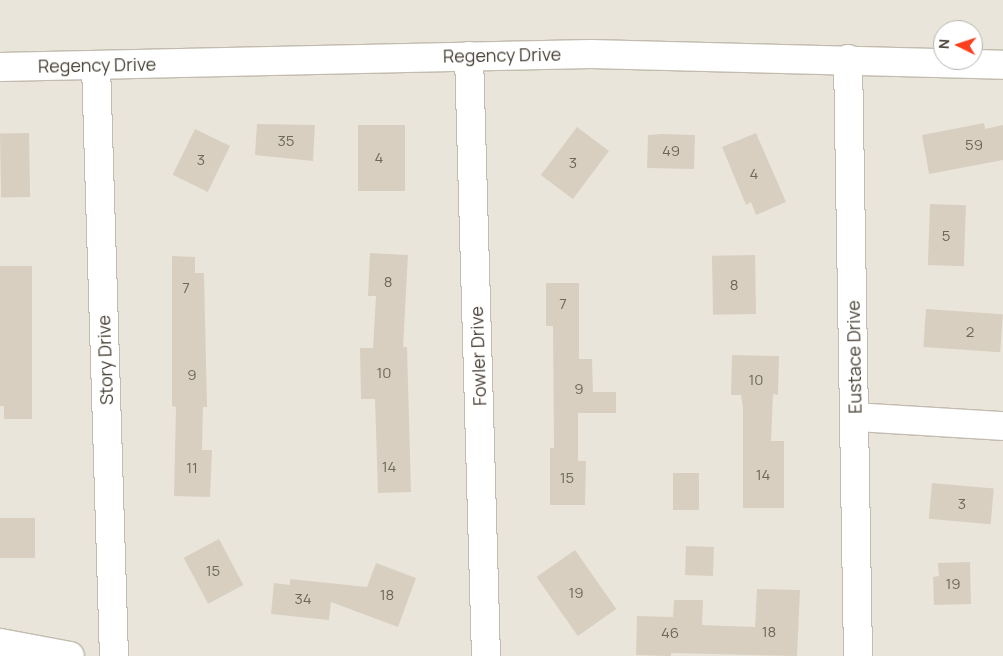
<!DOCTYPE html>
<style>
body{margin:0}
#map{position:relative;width:1003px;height:656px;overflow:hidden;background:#f6f3ec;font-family:Manrope,sans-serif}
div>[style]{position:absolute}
.residential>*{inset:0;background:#eae5da}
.building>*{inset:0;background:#d8cfc1;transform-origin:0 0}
.roads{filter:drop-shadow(1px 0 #c2bbae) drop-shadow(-1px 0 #c2bbae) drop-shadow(0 1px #c2bbae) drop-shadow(0 -1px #c2bbae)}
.street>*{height:28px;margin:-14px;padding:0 14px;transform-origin:14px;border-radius:14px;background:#fff}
span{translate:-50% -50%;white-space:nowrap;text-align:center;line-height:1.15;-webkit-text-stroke:5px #fff;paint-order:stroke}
.number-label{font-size:15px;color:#6e675b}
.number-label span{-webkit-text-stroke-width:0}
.street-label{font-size:18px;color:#4b4439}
.north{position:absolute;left:933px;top:20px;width:50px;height:50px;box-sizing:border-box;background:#fff;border:1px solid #b7b4b0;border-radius:50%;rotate:274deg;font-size:14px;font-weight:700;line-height:20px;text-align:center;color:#4b4439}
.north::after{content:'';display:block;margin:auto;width:18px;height:22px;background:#fc3f1d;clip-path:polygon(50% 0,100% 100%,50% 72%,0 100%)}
</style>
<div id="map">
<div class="residential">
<div style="clip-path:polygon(evenodd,0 0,1003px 0,1003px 656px,0 656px,0 0,943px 30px,973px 30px,973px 60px,943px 60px,943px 30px)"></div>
</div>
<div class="building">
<div style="clip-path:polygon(984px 123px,985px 129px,1003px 125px,1003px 160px,929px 174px,922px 135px)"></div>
<div style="clip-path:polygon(257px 124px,315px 125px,313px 161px,255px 155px)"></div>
<div style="left:358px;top:125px;width:47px;height:66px"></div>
<div style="left:577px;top:127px;width:40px;height:60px;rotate:37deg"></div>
<div style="left:195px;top:129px;width:39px;height:51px;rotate:26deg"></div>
<div style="left:29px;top:133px;width:64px;height:29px;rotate:89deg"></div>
<div style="clip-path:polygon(756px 133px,786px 202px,756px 215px,751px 202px,746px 205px,722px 147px)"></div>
<div style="clip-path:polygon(662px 134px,695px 135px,694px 169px,647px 168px,648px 135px)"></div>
<div style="left:930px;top:204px;width:36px;height:61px;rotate:2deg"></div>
<div style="clip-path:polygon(370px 253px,408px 255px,403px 347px,407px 347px,411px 492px,378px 493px,375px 399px,361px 399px,360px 348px,373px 348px,376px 296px,368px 296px)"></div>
<div style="left:755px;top:255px;width:59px;height:43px;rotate:89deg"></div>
<div style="clip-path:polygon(172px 256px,195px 257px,195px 273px,204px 273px,207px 407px,203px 407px,202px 450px,212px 450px,210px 497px,174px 496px,176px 407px,172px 406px)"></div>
<div style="clip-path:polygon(0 266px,32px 266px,32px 419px,4px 419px,4px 406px,0 406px)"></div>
<div style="clip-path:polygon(546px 283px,579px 283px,579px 359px,592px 359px,593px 392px,616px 392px,616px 413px,578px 413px,578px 461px,586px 461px,585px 505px,550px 505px,550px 448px,554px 448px,553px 326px,546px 326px)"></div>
<div style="left:926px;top:309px;width:77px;height:38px;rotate:4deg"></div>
<div style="clip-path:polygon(732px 355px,779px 356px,778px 395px,773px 394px,771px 441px,784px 441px,784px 508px,743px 508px,743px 408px,741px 395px,731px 395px)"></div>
<div style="left:673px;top:473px;width:26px;height:37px"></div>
<div style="left:932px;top:483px;width:62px;height:36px;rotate:5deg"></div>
<div style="left:0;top:518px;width:35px;height:40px"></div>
<div style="left:219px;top:539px;width:52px;height:40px;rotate:62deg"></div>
<div style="left:686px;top:546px;width:28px;height:29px;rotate:2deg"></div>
<div style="left:575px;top:550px;width:72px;height:47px;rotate:55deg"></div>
<div style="clip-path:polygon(970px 562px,971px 604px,934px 605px,933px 577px,939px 576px,938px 563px)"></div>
<div style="clip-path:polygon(376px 563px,416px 578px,398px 627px,331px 602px,329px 620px,271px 614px,274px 583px,290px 585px,290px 579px,367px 587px)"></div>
<div style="clip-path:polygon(757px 589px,800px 590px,797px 656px,671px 653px,671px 656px,636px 655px,637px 616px,673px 617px,674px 600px,703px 600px,702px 625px,755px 627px)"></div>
</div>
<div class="roads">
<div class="street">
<div style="left:469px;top:56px;width:600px;rotate:88.38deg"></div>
<div style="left:848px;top:59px;width:597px;rotate:89.04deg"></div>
<div style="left:96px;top:65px;width:591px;rotate:88.26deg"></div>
<div style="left:0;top:67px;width:591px;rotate:-1.26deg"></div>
<div style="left:591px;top:54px;width:412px;rotate:1.5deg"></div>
<div style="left:855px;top:417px;width:148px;rotate:3.5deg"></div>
<div style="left:0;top:643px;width:71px;rotate:10.5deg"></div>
</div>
</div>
<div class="number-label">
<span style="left:286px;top:141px">35</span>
<span style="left:974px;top:145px">59</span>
<span style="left:671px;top:151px">49</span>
<span style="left:379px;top:158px">4</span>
<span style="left:201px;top:160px">3</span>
<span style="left:573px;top:163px">3</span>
<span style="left:754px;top:174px">4</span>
<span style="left:946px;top:236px">5</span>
<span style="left:388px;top:282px">8</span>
<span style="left:734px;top:285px">8</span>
<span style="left:186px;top:288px">7</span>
<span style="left:563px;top:304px">7</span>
<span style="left:970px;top:332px">2</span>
<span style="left:384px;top:373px">10</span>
<span style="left:192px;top:375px">9</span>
<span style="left:756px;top:380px">10</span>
<span style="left:579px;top:389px">9</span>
<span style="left:389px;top:467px">14</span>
<span style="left:192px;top:468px">11</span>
<span style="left:763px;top:475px">14</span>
<span style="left:567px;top:478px">15</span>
<span style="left:962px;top:504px">3</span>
<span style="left:213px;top:571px">15</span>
<span style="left:953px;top:584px">19</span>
<span style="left:576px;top:593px">19</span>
<span style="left:387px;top:595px">18</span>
<span style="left:303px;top:599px">34</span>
<span style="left:769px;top:632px">18</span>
<span style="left:670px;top:633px">46</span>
</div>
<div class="street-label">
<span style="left:502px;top:55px;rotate:-1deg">Regency Drive</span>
<span style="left:97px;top:65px;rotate:-1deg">Regency Drive</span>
<span style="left:478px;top:356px;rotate:-92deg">Fowler Drive</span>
<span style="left:854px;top:357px;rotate:-91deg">Eustace Drive</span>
<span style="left:105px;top:360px;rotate:-92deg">Story Drive</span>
</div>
<div class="north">N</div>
</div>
